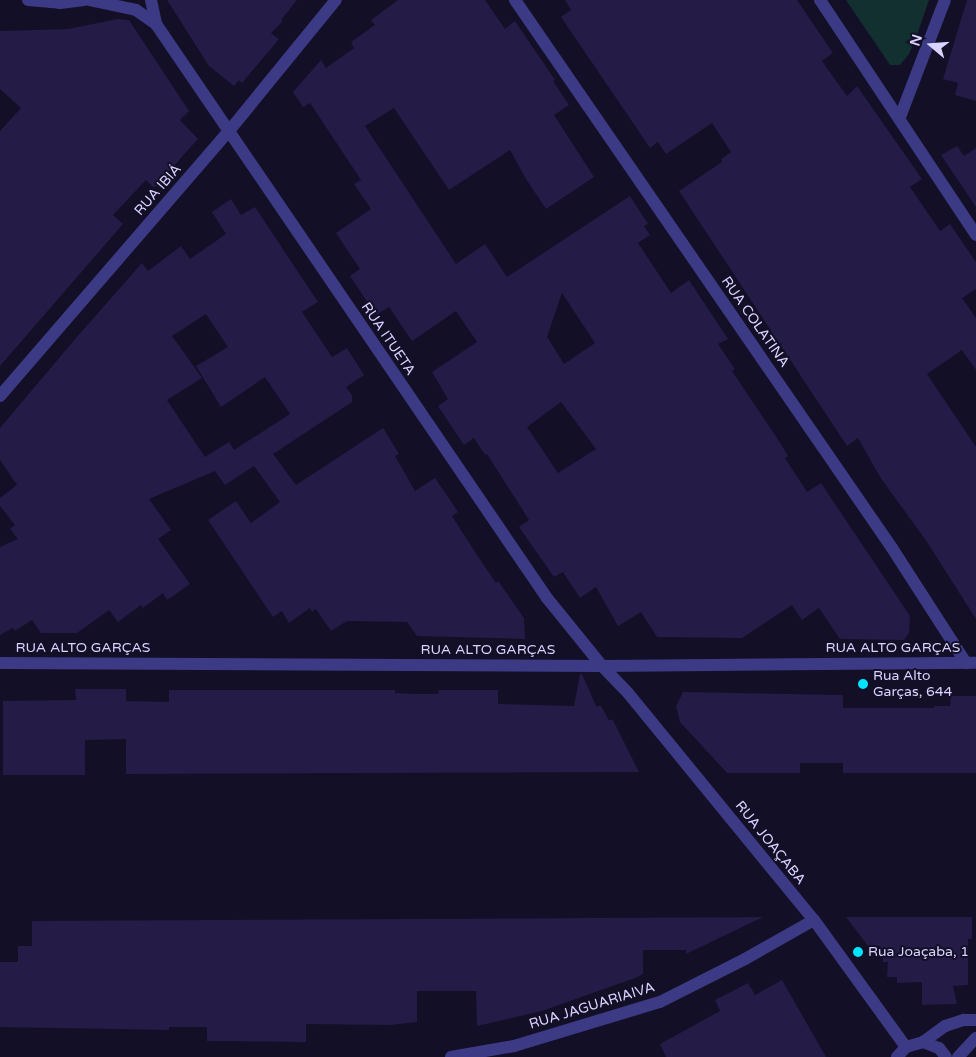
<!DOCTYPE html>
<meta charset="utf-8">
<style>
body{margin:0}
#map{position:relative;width:976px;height:1057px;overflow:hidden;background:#130f26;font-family:"Varela Round",sans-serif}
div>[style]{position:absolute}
.green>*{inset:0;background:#12302f}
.building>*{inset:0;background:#241b47}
.minor>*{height:12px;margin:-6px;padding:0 6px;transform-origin:6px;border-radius:6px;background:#3d3a85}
.dots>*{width:14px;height:14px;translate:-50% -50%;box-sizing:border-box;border:2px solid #130f26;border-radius:50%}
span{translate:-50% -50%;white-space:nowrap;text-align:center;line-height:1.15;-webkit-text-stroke:4px #130f26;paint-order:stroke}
.street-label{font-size:14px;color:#d9d4ff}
.poi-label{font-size:14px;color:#d9d4ff}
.left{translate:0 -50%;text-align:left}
.north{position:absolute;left:906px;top:20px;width:50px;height:50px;-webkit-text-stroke:4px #130f26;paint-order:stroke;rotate:288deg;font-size:14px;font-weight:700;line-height:20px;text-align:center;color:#d9d4ff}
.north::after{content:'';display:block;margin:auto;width:18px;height:22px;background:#d9d4ff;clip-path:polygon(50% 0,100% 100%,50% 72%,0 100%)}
</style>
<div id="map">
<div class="green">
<div style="clip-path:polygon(846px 0,929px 0,917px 35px,909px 54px,900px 65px,890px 65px)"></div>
</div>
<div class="building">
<div style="clip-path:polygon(167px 0,297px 0,281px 20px,283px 21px,271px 33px,279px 39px,242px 83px,239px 80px,234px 86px,209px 66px)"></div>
<div style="clip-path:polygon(evenodd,398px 0,485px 0,505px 29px,515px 21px,555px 80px,553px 81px,569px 105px,554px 115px,594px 177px,546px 209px,526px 179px,510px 150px,449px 190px,394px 108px,365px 126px,456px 264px,485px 244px,507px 277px,630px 196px,648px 224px,644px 226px,650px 235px,638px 243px,671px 293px,689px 280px,728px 339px,718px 344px,735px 369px,732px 371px,779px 441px,788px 456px,785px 458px,807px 492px,821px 483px,910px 616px,909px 633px,904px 640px,840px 639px,819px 608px,802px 620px,792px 605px,742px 638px,657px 637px,641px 612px,618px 626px,596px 587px,580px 598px,563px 572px,554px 577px,519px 527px,529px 520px,487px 454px,485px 455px,474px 438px,464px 445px,438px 406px,448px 399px,432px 372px,477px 342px,456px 311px,412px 341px,389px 307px,376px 315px,350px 276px,360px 269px,336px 233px,371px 209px,354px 184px,361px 180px,310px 103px,303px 107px,293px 92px,321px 60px,326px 68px,354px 48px,351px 42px,375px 25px,371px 20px,398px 0,562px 293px,595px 343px,564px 364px,547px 337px,562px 293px,398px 0,561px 402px,596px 449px,558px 473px,527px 427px,561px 402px)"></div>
<div style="clip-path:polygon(565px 0,797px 0,833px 53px,822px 61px,847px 96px,857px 86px,922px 179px,910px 187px,940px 231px,950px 224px,976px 262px,976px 289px,962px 298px,976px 318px,976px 370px,962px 350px,927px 374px,976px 447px,976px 619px,927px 542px,880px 477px,858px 438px,847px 446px,679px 191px,722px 162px,721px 159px,731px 152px,712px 123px,666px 154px,658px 142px,650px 148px,561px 17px,571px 10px)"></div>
<div style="clip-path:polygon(967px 0,976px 0,976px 101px,955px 95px,958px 83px,943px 79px)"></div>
<div style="clip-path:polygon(118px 19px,129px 20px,133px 26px,189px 111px,180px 120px,198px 139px,154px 188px,146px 180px,113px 215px,123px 224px,0 366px,0 131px,21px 108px,0 89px,0 31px,68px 29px)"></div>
<div style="clip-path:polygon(957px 146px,964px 156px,976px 148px,976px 207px,941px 155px)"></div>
<div style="clip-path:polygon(evenodd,231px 199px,241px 215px,255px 207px,318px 302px,302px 312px,332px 357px,347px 348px,364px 375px,346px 387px,352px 395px,352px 402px,273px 454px,296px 485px,383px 428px,399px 454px,395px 456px,415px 491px,435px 478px,446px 494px,458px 512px,452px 516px,477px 555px,496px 583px,498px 581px,524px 618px,525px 639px,417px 636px,407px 622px,347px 621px,331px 631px,316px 609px,312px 612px,310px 608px,289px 623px,282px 611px,273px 617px,208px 520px,236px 501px,251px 523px,280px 502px,254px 466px,225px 485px,215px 471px,149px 499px,171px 530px,158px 539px,190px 584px,167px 600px,163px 593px,143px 608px,141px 605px,118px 622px,109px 610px,77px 633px,41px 633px,32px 620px,15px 631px,13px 628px,0 635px,0 547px,18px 539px,10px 529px,15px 525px,0 506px,0 498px,17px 485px,0 460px,0 428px,76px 338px,142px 263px,148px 271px,181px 246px,190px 259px,226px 234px,212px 212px,231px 199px,206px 314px,228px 347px,196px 366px,221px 407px,265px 377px,290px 414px,234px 450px,229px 442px,205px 457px,167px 400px,202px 378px,172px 336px,206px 314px)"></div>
<div style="clip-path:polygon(580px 674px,582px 674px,596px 706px,601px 706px,609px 720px,613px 720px,639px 772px,126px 774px,126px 739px,85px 740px,85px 775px,3px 775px,3px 701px,76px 700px,75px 689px,126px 689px,126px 701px,169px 702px,169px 690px,395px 690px,395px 693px,416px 694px,438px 694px,439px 690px,498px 690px,498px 704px,574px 706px)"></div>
<div style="clip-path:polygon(683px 692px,843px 695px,843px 708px,934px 708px,934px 706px,950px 706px,951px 696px,976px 696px,976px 773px,843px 773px,843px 763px,800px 763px,800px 773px,727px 773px,680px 722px,676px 706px)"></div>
<div style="clip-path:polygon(763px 917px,686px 954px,686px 950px,643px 950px,643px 974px,635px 978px,542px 1011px,477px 1026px,476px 991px,417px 991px,417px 1022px,390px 1025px,306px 1024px,306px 1042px,207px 1041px,207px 1027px,169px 1027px,169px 1030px,0 1027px,0 962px,18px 962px,18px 946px,32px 946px,32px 921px)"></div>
<div style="clip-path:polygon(846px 917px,972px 917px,972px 939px,968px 939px,968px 985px,953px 986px,957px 1004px,922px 1005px,922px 982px,897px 983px,897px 977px,887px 977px,888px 962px,883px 962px,883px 958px,881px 958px,880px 946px,868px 946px)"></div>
<div style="clip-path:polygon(782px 980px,826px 1057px,666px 1057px,660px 1044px,720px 1011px,715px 1000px,748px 983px,755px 995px)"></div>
</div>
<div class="minor">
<div style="left:28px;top:0;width:32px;rotate:5deg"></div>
<div style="left:60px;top:3px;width:24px;rotate:-7deg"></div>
<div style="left:89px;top:0;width:48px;rotate:12deg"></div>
<div style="left:136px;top:10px;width:24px;rotate:35deg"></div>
<div style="left:156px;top:24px;width:695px;rotate:55.74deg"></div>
<div style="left:547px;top:598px;width:87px;rotate:51deg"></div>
<div style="left:602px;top:666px;width:37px;rotate:46deg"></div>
<div style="left:628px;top:693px;width:293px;rotate:50.7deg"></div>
<div style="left:814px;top:920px;width:157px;rotate:54.1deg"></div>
<div style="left:151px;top:0;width:25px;rotate:78deg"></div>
<div style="left:515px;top:0;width:665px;rotate:55.47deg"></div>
<div style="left:892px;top:548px;width:137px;rotate:57.2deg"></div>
<div style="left:820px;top:0;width:282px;rotate:56.4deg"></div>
<div style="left:900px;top:117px;width:125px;rotate:-69deg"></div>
<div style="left:0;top:396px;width:350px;rotate:-49.2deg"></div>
<div style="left:229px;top:131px;width:169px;rotate:-50.8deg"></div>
<div style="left:0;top:663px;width:602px;rotate:0.29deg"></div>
<div style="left:602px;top:666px;width:374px;rotate:-0.5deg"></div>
<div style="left:923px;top:1042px;width:27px;rotate:-36deg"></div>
<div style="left:945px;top:1026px;width:20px;rotate:-18deg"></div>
<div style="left:964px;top:1020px;width:12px"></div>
<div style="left:451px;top:1057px;width:64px;rotate:-9.9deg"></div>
<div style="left:514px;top:1046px;width:152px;rotate:-16.8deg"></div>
<div style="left:660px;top:1002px;width:95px;rotate:-26.8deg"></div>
<div style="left:745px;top:959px;width:79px;rotate:-29.5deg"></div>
<div style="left:897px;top:1057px;width:13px;rotate:-48deg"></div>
<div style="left:906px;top:1047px;width:18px;rotate:-16deg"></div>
<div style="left:923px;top:1042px;width:17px;rotate:21deg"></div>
<div style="left:939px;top:1048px;width:11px;rotate:52deg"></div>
<div style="left:958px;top:1057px;width:26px;rotate:-47deg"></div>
</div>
<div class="dots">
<div style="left:863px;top:684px;background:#00e5ff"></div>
<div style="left:858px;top:952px;background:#00e5ff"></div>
</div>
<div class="street-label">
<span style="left:158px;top:190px;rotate:-49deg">RUA IBIÁ</span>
<span style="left:755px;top:322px;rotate:55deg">RUA COLATINA</span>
<span style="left:388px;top:339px;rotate:56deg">RUA ITUETA</span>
<span style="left:83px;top:648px">RUA ALTO GARÇAS</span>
<span style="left:893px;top:648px">RUA ALTO GARÇAS</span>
<span style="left:488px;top:650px">RUA ALTO GARÇAS</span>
<span style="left:770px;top:843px;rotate:51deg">RUA JOAÇABA</span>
<span style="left:592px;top:1006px;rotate:-17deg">RUA JAGUARIAIVA</span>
</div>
<div class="poi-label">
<span class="left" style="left:873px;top:684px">Rua Alto<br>Garças, 644</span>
<span class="left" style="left:868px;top:952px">Rua Joaçaba, 1</span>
</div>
<div class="north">N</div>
</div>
